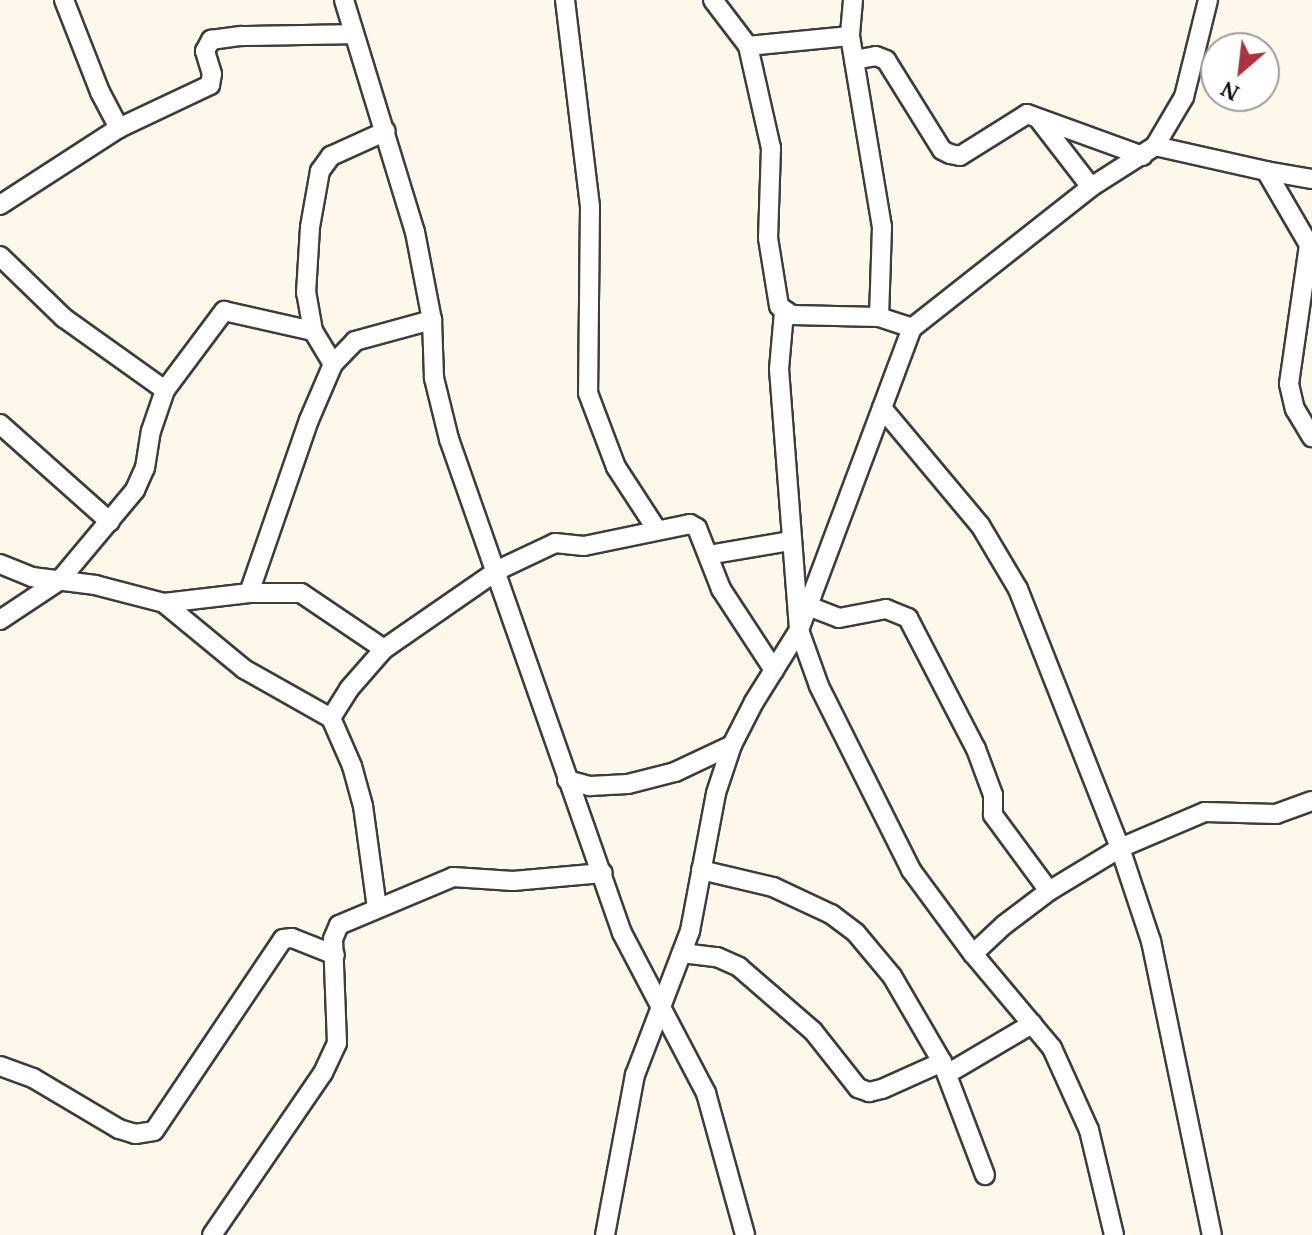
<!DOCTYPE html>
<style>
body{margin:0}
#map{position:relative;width:1312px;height:1235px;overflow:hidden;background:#fdf8ea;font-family:"PT Serif",serif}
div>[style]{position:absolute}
.roads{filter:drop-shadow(2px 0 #3d3d3d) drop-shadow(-2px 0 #3d3d3d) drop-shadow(0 2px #3d3d3d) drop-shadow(0 -2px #3d3d3d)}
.minor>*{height:18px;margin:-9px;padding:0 9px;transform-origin:9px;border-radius:9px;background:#fff}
span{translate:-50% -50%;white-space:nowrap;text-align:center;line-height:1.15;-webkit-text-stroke:8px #fff;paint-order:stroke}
.north{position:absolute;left:1200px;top:32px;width:80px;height:80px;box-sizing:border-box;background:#fff;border:2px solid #9d9d9d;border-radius:50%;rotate:208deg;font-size:22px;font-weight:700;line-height:32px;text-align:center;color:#0a0a0a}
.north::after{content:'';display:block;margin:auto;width:28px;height:36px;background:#ab323f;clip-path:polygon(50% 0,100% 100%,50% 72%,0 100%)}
</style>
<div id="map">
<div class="roads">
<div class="minor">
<div style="left:64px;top:0;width:99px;rotate:68.6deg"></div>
<div style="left:100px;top:92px;width:41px;rotate:62.2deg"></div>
<div style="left:344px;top:0;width:243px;rotate:73deg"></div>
<div style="left:415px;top:232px;width:90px;rotate:79.1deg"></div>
<div style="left:432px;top:320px;width:58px;rotate:88deg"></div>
<div style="left:434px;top:378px;width:63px;rotate:76.2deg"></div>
<div style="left:449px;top:439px;width:523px;rotate:70.7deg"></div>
<div style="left:622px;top:933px;width:181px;rotate:62.3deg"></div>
<div style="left:706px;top:1093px;width:147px;rotate:74.6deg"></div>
<div style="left:565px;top:0;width:209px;rotate:83.1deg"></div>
<div style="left:590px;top:207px;width:186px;rotate:90.6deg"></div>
<div style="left:588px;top:393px;width:79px;rotate:69.3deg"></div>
<div style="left:616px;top:467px;width:75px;rotate:56.9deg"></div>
<div style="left:713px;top:0;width:58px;rotate:52.7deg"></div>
<div style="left:748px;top:46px;width:105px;rotate:77.3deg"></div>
<div style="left:771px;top:148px;width:90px;rotate:91.9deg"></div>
<div style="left:768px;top:238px;width:69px;rotate:80.8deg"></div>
<div style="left:779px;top:306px;width:16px;rotate:35deg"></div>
<div style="left:792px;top:315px;width:87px;rotate:1.3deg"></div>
<div style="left:879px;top:317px;width:35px;rotate:18deg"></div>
<div style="left:853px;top:0;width:36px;rotate:95deg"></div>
<div style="left:850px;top:36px;width:194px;rotate:80.5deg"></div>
<div style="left:882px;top:227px;width:90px;rotate:91.9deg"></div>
<div style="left:748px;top:46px;width:102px;rotate:-5.6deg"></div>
<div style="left:854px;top:60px;width:22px;rotate:-10deg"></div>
<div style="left:876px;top:56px;width:11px;rotate:22deg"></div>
<div style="left:886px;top:60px;width:106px;rotate:58.1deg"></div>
<div style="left:942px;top:150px;width:9px;rotate:27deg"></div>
<div style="left:950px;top:154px;width:10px;rotate:11deg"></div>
<div style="left:960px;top:156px;width:79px;rotate:-32.1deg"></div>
<div style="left:1027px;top:114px;width:123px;rotate:19.9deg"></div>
<div style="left:1040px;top:121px;width:83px;rotate:52.3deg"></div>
<div style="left:1155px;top:146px;width:114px;rotate:12.7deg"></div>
<div style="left:1266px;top:171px;width:86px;rotate:59.8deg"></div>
<div style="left:1309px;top:245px;width:140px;rotate:98.2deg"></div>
<div style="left:1289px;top:384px;width:26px;rotate:77deg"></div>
<div style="left:1295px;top:409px;width:33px;rotate:59deg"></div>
<div style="left:1266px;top:171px;width:47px;rotate:9.9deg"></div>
<div style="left:0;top:205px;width:142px;rotate:-32.9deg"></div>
<div style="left:119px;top:128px;width:101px;rotate:-25.3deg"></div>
<div style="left:210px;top:85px;width:11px;rotate:-80deg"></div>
<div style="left:212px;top:74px;width:24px;rotate:-107deg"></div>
<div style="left:205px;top:51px;width:13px;rotate:-61deg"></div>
<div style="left:211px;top:40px;width:30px;rotate:-8deg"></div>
<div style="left:241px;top:36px;width:111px;rotate:-1deg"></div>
<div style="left:0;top:256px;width:89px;rotate:44.1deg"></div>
<div style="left:64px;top:318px;width:124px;rotate:35.5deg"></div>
<div style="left:784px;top:312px;width:57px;rotate:95deg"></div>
<div style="left:779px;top:369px;width:262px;rotate:85.6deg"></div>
<div style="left:799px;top:630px;width:59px;rotate:70.3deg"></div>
<div style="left:819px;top:686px;width:206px;rotate:63.4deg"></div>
<div style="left:911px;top:870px;width:104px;rotate:53.6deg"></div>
<div style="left:333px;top:364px;width:39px;rotate:-121deg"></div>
<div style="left:313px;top:331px;width:39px;rotate:-100deg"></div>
<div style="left:306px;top:293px;width:66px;rotate:-86.5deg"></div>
<div style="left:310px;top:227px;width:57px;rotate:-79.9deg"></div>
<div style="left:320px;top:171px;width:19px;rotate:-54deg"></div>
<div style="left:331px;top:156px;width:60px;rotate:-24.4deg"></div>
<div style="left:882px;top:408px;width:153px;rotate:50.1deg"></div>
<div style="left:980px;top:525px;width:74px;rotate:59.3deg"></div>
<div style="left:1018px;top:589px;width:278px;rotate:68.5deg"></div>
<div style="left:1120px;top:848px;width:98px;rotate:71.6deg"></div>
<div style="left:1151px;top:941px;width:300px;rotate:78.3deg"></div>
<div style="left:0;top:424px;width:147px;rotate:41.7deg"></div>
<div style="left:708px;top:555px;width:84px;rotate:-9.6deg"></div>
<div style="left:0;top:564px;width:35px;rotate:22deg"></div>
<div style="left:32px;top:577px;width:64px;rotate:7.2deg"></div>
<div style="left:95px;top:585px;width:71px;rotate:14.6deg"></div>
<div style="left:164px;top:603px;width:104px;rotate:39.5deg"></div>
<div style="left:244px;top:669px;width:100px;rotate:29.4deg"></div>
<div style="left:249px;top:593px;width:183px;rotate:-70.9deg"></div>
<div style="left:309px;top:420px;width:61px;rotate:-66.8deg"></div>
<div style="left:333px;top:364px;width:32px;rotate:-46deg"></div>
<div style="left:355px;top:341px;width:80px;rotate:-15.3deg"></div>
<div style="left:164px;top:603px;width:86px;rotate:-6.7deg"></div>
<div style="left:249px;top:593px;width:52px"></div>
<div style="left:301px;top:593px;width:100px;rotate:34deg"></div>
<div style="left:808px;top:606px;width:33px;rotate:21deg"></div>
<div style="left:839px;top:618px;width:48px;rotate:-10.8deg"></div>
<div style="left:886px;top:609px;width:24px;rotate:22deg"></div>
<div style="left:908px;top:618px;width:148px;rotate:62.6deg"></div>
<div style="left:976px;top:749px;width:49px;rotate:69.7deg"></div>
<div style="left:993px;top:795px;width:20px;rotate:90deg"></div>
<div style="left:993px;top:815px;width:94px;rotate:53.6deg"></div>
<div style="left:0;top:620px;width:71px;rotate:-33.5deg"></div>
<div style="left:59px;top:581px;width:119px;rotate:-50.1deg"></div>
<div style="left:135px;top:490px;width:24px;rotate:-66deg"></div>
<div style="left:145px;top:468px;width:37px;rotate:-81deg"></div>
<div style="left:151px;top:431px;width:43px;rotate:-71.1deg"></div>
<div style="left:165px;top:390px;width:99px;rotate:-53.2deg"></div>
<div style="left:224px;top:311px;width:91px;rotate:12.7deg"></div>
<div style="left:567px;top:780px;width:24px;rotate:15deg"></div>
<div style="left:590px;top:786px;width:38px;rotate:-3deg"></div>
<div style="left:628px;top:784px;width:49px;rotate:-14.3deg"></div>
<div style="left:675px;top:772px;width:63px;rotate:-25.3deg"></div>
<div style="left:701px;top:870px;width:74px;rotate:13.3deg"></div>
<div style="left:773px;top:887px;width:64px;rotate:25deg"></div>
<div style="left:831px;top:914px;width:31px;rotate:37deg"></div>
<div style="left:856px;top:933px;width:56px;rotate:50.1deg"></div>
<div style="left:892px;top:976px;width:99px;rotate:59.8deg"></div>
<div style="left:942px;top:1062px;width:121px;rotate:69.2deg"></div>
<div style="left:377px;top:908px;width:103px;rotate:-97.8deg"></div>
<div style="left:363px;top:806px;width:41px;rotate:-105.4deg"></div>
<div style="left:352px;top:766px;width:52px;rotate:-113.6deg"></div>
<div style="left:331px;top:718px;width:34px;rotate:-58deg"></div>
<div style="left:349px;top:689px;width:53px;rotate:-48.8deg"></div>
<div style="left:384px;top:649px;width:139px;rotate:-34.7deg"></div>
<div style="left:498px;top:570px;width:63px;rotate:-25.3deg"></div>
<div style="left:555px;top:543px;width:29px;rotate:6deg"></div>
<div style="left:584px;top:546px;width:108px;rotate:-11.7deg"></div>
<div style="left:690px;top:524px;width:8px;rotate:30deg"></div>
<div style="left:697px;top:528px;width:66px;rotate:68.5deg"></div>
<div style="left:721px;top:589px;width:97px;rotate:56.8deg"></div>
<div style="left:682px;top:953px;width:35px;rotate:7deg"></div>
<div style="left:717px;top:957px;width:24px;rotate:24deg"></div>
<div style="left:739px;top:967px;width:98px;rotate:40.9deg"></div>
<div style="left:813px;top:1031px;width:73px;rotate:51.7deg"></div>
<div style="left:858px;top:1088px;width:12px;rotate:20deg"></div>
<div style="left:869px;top:1092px;width:13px;rotate:-13deg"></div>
<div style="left:882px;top:1089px;width:66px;rotate:-24.2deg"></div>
<div style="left:0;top:1066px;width:35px;rotate:20deg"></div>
<div style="left:33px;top:1078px;width:100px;rotate:30.7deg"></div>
<div style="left:119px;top:1129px;width:17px;rotate:17deg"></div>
<div style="left:135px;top:1134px;width:19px;rotate:-9deg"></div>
<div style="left:154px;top:1131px;width:231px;rotate:-56.1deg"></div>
<div style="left:283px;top:939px;width:9px;rotate:-6deg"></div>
<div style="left:292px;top:938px;width:46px;rotate:21.6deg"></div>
<div style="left:947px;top:1074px;width:99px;rotate:-30.5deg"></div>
<div style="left:212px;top:1235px;width:196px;rotate:-55.6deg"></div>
<div style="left:323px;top:1073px;width:33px;rotate:-65deg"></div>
<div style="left:337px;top:1043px;width:104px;rotate:-92.2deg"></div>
<div style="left:333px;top:939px;width:15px;rotate:-67deg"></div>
<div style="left:339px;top:925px;width:124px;rotate:-22.8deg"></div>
<div style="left:453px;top:877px;width:60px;rotate:3.8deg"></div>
<div style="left:513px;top:881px;width:90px;rotate:-5.1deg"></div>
<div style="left:605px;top:1235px;width:163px;rotate:-79.4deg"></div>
<div style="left:635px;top:1075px;width:154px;rotate:-69.1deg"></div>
<div style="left:690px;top:931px;width:140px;rotate:-79.3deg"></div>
<div style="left:716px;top:793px;width:51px;rotate:-71.6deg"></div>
<div style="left:732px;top:745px;width:48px;rotate:-62.9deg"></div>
<div style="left:754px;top:702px;width:85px;rotate:-58deg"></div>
<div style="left:799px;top:630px;width:322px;rotate:-69.5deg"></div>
<div style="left:912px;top:328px;width:228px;rotate:-38.2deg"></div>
<div style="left:1091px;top:187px;width:76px;rotate:-32.6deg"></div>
<div style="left:1155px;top:146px;width:57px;rotate:-59.4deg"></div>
<div style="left:1184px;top:97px;width:100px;rotate:-76.1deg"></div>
<div style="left:1114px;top:1235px;width:108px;rotate:-103.4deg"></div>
<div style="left:1089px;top:1130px;width:90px;rotate:-114.3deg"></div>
<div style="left:1052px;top:1048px;width:123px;rotate:-130deg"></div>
<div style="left:973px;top:954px;width:42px;rotate:-43.1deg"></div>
<div style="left:1004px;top:925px;width:56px;rotate:-37.1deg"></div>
<div style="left:1049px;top:891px;width:83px;rotate:-31.2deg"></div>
<div style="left:1120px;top:848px;width:92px;rotate:-23deg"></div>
<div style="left:1205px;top:812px;width:71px;rotate:1.6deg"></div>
<div style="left:1276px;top:814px;width:38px;rotate:-20deg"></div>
</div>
</div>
<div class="north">N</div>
</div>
